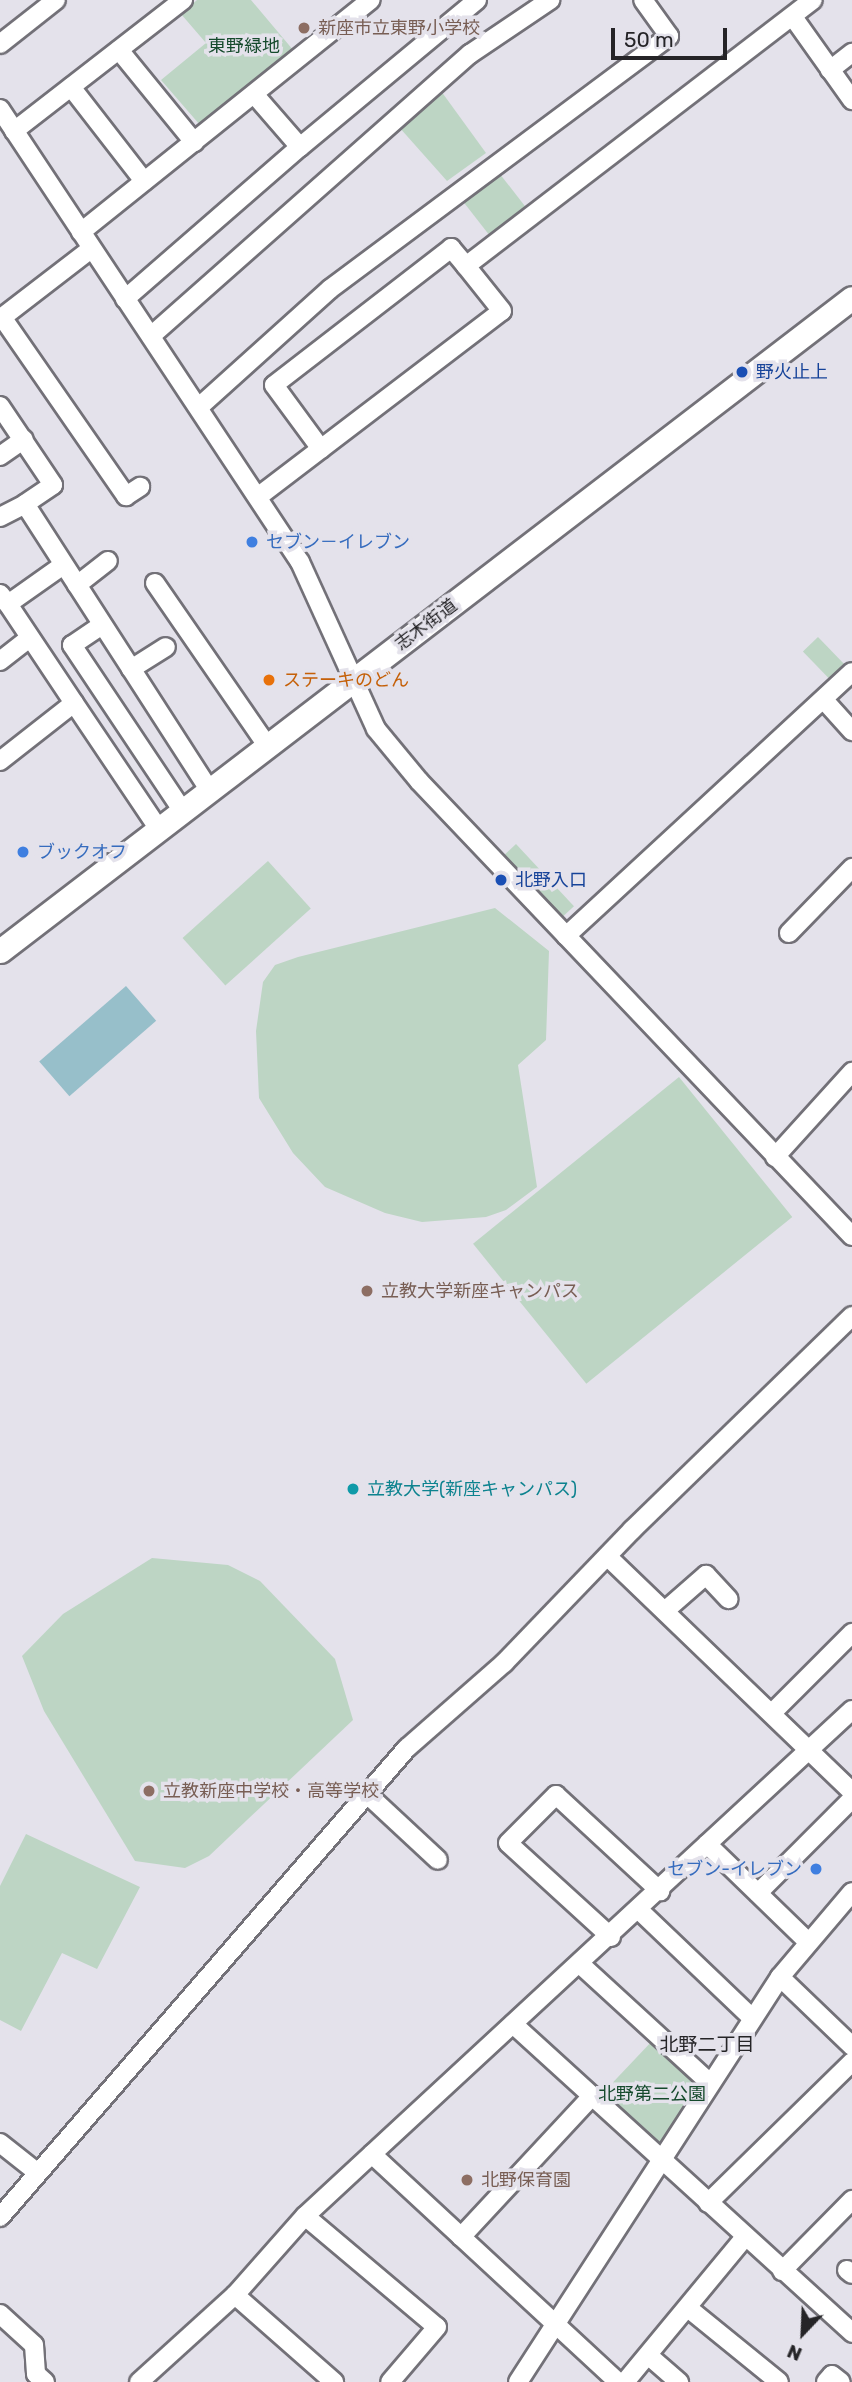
<!DOCTYPE html>
<meta charset="utf-8">
<style>
body{margin:0}
#map{position:relative;width:852px;height:2382px;overflow:hidden;background:#e4e2eb;font-family:Rubik,"Noto Sans JP",sans-serif}
div>[style]{position:absolute}
.green>*{inset:0;background:#bdd5c4;transform-origin:0 0}
.water>*{inset:0;background:#97bfca;transform-origin:0 0}
.roads{filter:drop-shadow(2px 0 #737178) drop-shadow(-2px 0 #737178) drop-shadow(0 2px #737178) drop-shadow(0 -2px #737178)}
.minor>*{height:18px;margin:-9px;padding:0 9px;transform-origin:9px;border-radius:9px;background:#fff}
.major>*{height:23px;margin:-11.5px;padding:0 11.5px;transform-origin:11.5px;border-radius:11.5px;background:#fff}
.dots>*{width:19px;height:19px;translate:-50% -50%;box-sizing:border-box;border:4px solid #e4e2eb;border-radius:50%}
span{translate:-50% -50%;white-space:nowrap;text-align:center;line-height:1.15;-webkit-text-stroke:7px #e4e2eb;paint-order:stroke}
.education-label{font-size:18px;color:#785e54}
.left{translate:0 -50%;text-align:left}
.park-label{font-size:18px;color:#154a2c}
.transit-label{font-size:18px;color:#164399}
.shop-label{font-size:18px;color:#366cbe}
.right{translate:-100% -50%;text-align:right}
.street-label{font-size:18px;color:#252427}
.food-label{font-size:18px;color:#c56008}
.culture-label{font-size:18px;color:#0d838f}
.neighbourhood-label{font-size:19px;color:#252427}
.north{position:absolute;left:768px;top:2298px;width:70px;height:70px;-webkit-text-stroke:5px #e4e2eb;paint-order:stroke;rotate:203deg;font-size:19px;font-weight:700;line-height:28px;text-align:center;color:#252427}
.north::after{content:'';display:block;margin:auto;width:24px;height:32px;background:#252427;clip-path:polygon(50% 0,100% 100%,50% 72%,0 100%)}
.scale{position:absolute;left:611px;top:28px;width:116px;height:32px;box-sizing:border-box;border:4px solid #252427;border-top:0;padding-left:9px;font-size:21px;line-height:24px;white-space:nowrap;color:#252427;-webkit-text-stroke:5px #e4e2eb;paint-order:stroke}
</style>
<div id="map">
<div class="green">
<div style="clip-path:polygon(197px 0,251px 0,299px 57px,263px 77px,200px 125px,161px 80px,206px 43px,181px 14px)"></div>
<div style="clip-path:polygon(441px 91px,486px 153px,447px 181px,399px 127px)"></div>
<div style="left:496px;top:169px;width:51px;height:46px;rotate:52deg"></div>
<div style="left:818px;top:637px;width:40px;height:21px;rotate:46deg"></div>
<div style="left:516px;top:844px;width:85px;height:16px;rotate:47deg"></div>
<div style="left:268px;top:861px;width:64px;height:115px;rotate:48deg"></div>
<div style="clip-path:polygon(495px 908px,549px 951px,546px 1040px,518px 1065px,537px 1187px,506px 1210px,486px 1217px,422px 1222px,385px 1213px,325px 1187px,293px 1153px,259px 1098px,256px 1031px,263px 982px,275px 965px,298px 957px)"></div>
<div style="left:679px;top:1077px;width:180px;height:265px;rotate:51deg"></div>
<div style="clip-path:polygon(152px 1558px,228px 1565px,260px 1581px,335px 1659px,353px 1720px,209px 1856px,185px 1868px,135px 1861px,44px 1711px,22px 1656px,63px 1614px)"></div>
<div style="clip-path:polygon(26px 1834px,140px 1887px,97px 1969px,62px 1953px,21px 2031px,0 2020px,0 1886px)"></div>
<div style="clip-path:polygon(654px 2039px,703px 2084px,658px 2151px,600px 2096px)"></div>
</div>
<div class="water">
<div style="left:126px;top:986px;width:46px;height:115px;rotate:49deg"></div>
</div>
<div class="roads">
<div class="minor">
<div style="left:793px;top:17px;width:102px;rotate:54.6deg"></div>
<div style="left:0;top:44px;width:71px;rotate:-38.2deg"></div>
<div style="left:119px;top:50px;width:119px;rotate:50.8deg"></div>
<div style="left:830px;top:70px;width:28px;rotate:-38deg"></div>
<div style="left:71px;top:87px;width:119px;rotate:52.2deg"></div>
<div style="left:0;top:109px;width:543px;rotate:56.49deg"></div>
<div style="left:300px;top:562px;width:183px;rotate:65.5deg"></div>
<div style="left:376px;top:729px;width:67px;rotate:50.4deg"></div>
<div style="left:419px;top:781px;width:628px;rotate:46.42deg"></div>
<div style="left:14px;top:131px;width:214px;rotate:-37.8deg"></div>
<div style="left:300px;top:147px;width:230px;rotate:-39.7deg"></div>
<div style="left:81px;top:232px;width:371px;rotate:-38.7deg"></div>
<div style="left:125px;top:299px;width:232px;rotate:-41deg"></div>
<div style="left:300px;top:147px;width:70px;rotate:-131deg"></div>
<div style="left:2px;top:317px;width:218px;rotate:55.3deg"></div>
<div style="left:126px;top:496px;width:17px;rotate:-33deg"></div>
<div style="left:0;top:319px;width:115px;rotate:-37.6deg"></div>
<div style="left:151px;top:336px;width:426px;rotate:-41.5deg"></div>
<div style="left:470px;top:54px;width:97px;rotate:-34deg"></div>
<div style="left:0;top:406px;width:95px;rotate:56.1deg"></div>
<div style="left:53px;top:485px;width:34px;rotate:146deg"></div>
<div style="left:25px;top:504px;width:339px;rotate:57.2deg"></div>
<div style="left:199px;top:407px;width:176px;rotate:-42deg"></div>
<div style="left:330px;top:289px;width:423px;rotate:-36.7deg"></div>
<div style="left:669px;top:36px;width:44px;rotate:-125.8deg"></div>
<div style="left:321px;top:449px;width:79px;rotate:-126.3deg"></div>
<div style="left:274px;top:385px;width:224px;rotate:-37.7deg"></div>
<div style="left:451px;top:248px;width:23px;rotate:50deg"></div>
<div style="left:0;top:456px;width:29px;rotate:-35deg"></div>
<div style="left:259px;top:496px;width:305px;rotate:-37.3deg"></div>
<div style="left:502px;top:311px;width:58px;rotate:-128.7deg"></div>
<div style="left:466px;top:266px;width:437px;rotate:-37.5deg"></div>
<div style="left:0;top:517px;width:28px;rotate:-27deg"></div>
<div style="left:155px;top:583px;width:196px;rotate:55.4deg"></div>
<div style="left:77px;top:585px;width:39px;rotate:-38deg"></div>
<div style="left:0;top:594px;width:13px;rotate:51deg"></div>
<div style="left:8px;top:604px;width:67px;rotate:-35.3deg"></div>
<div style="left:102px;top:625px;width:36px;rotate:146deg"></div>
<div style="left:72px;top:645px;width:198px;rotate:56.3deg"></div>
<div style="left:0;top:661px;width:37px;rotate:-38deg"></div>
<div style="left:131px;top:669px;width:41px;rotate:-32.2deg"></div>
<div style="left:824px;top:700px;width:42px;rotate:47.9deg"></div>
<div style="left:74px;top:703px;width:151px;rotate:56.1deg"></div>
<div style="left:0;top:761px;width:94px;rotate:-38.1deg"></div>
<div style="left:74px;top:703px;width:119px;rotate:-123.7deg"></div>
<div style="left:789px;top:933px;width:91px;rotate:-45.9deg"></div>
<div style="left:566px;top:936px;width:389px;rotate:-42.7deg"></div>
<div style="left:775px;top:1157px;width:115px;rotate:-47.8deg"></div>
<div style="left:608px;top:1557px;width:339px;rotate:43.9deg"></div>
<div style="left:667px;top:1609px;width:52px;rotate:-41.1deg"></div>
<div style="left:706px;top:1575px;width:33px;rotate:47deg"></div>
<div style="left:773px;top:1712px;width:112px;rotate:-45deg"></div>
<div style="left:366px;top:1793px;width:98px;rotate:42.9deg"></div>
<div style="left:707px;top:1844px;width:139px;rotate:44.1deg"></div>
<div style="left:758px;top:1893px;width:133px;rotate:-45deg"></div>
<div style="left:640px;top:1911px;width:155px;rotate:43.7deg"></div>
<div style="left:611px;top:1937px;width:139px;rotate:-137.6deg"></div>
<div style="left:508px;top:1843px;width:68px;rotate:-45deg"></div>
<div style="left:556px;top:1795px;width:142px;rotate:42.7deg"></div>
<div style="left:580px;top:1964px;width:176px;rotate:42.5deg"></div>
<div style="left:780px;top:1977px;width:100px;rotate:43.8deg"></div>
<div style="left:513px;top:2024px;width:459px;rotate:42.3deg"></div>
<div style="left:0;top:2143px;width:48px;rotate:38.3deg"></div>
<div style="left:372px;top:2154px;width:91px;rotate:137.2deg"></div>
<div style="left:305px;top:2216px;width:172px;rotate:40.1deg"></div>
<div style="left:437px;top:2327px;width:72px;rotate:130.5deg"></div>
<div style="left:708px;top:2203px;width:202px;rotate:-44.4deg"></div>
<div style="left:305px;top:2216px;width:106px;rotate:131.5deg"></div>
<div style="left:235px;top:2295px;width:132px;rotate:41.3deg"></div>
<div style="left:0;top:2217px;width:621px;rotate:-49.05deg"></div>
<div style="left:407px;top:1748px;width:129px;rotate:-41.2deg"></div>
<div style="left:504px;top:1663px;width:185px;rotate:-46.1deg"></div>
<div style="left:632px;top:1530px;width:307px;rotate:-44.2deg"></div>
<div style="left:461px;top:2237px;width:191px;rotate:-47.1deg"></div>
<div style="left:847px;top:2270px;width:6px;rotate:39deg"></div>
<div style="left:782px;top:2271px;width:100px;rotate:-45.4deg"></div>
<div style="left:688px;top:2308px;width:117px;rotate:39.1deg"></div>
<div style="left:0;top:2314px;width:46px;rotate:42.4deg"></div>
<div style="left:34px;top:2345px;width:29px;rotate:86deg"></div>
<div style="left:36px;top:2374px;width:12px;rotate:42deg"></div>
<div style="left:649px;top:2356px;width:40px;rotate:41deg"></div>
<div style="left:139px;top:2382px;width:130px;rotate:-42.2deg"></div>
<div style="left:518px;top:2382px;width:482px;rotate:-57.1deg"></div>
<div style="left:780px;top:1977px;width:111px;rotate:-49.7deg"></div>
<div style="left:618px;top:2382px;width:335px;rotate:-137.2deg"></div>
<div style="left:372px;top:2154px;width:654px;rotate:-42.77deg"></div>
<div style="left:625px;top:2382px;width:187px;rotate:-50.4deg"></div>
<div style="left:826px;top:2382px;width:9px;rotate:-49deg"></div>
<div style="left:832px;top:2375px;width:11px;rotate:38deg"></div>
</div>
<div class="major">
<div style="left:0;top:951px;width:1073px;rotate:-37.47deg"></div>
</div>
</div>
<div class="dots">
<div style="left:304px;top:28px;background:#8d6e63"></div>
<div style="left:742px;top:372px;background:#1a4fb4"></div>
<div style="left:252px;top:542px;background:#3f7fe0"></div>
<div style="left:269px;top:680px;background:#e8710a"></div>
<div style="left:23px;top:852px;background:#3f7fe0"></div>
<div style="left:501px;top:880px;background:#1a4fb4"></div>
<div style="left:367px;top:1291px;background:#8d6e63"></div>
<div style="left:353px;top:1489px;background:#0f9aa8"></div>
<div style="left:149px;top:1791px;background:#8d6e63"></div>
<div style="left:816px;top:1869px;background:#3f7fe0"></div>
<div style="left:467px;top:2180px;background:#8d6e63"></div>
</div>
<div class="education-label">
<span class="left" style="left:318px;top:28px">新座市立東野小学校</span>
<span class="left" style="left:381px;top:1291px">立教大学新座キャンパス</span>
<span class="left" style="left:163px;top:1791px">立教新座中学校・高等学校</span>
<span class="left" style="left:481px;top:2180px">北野保育園</span>
</div>
<div class="park-label">
<span style="left:244px;top:46px">東野緑地</span>
<span style="left:652px;top:2094px">北野第二公園</span>
</div>
<div class="transit-label">
<span class="left" style="left:756px;top:372px">野火止上</span>
<span class="left" style="left:515px;top:880px">北野入口</span>
</div>
<div class="shop-label">
<span class="left" style="left:266px;top:542px">セブン－イレブン</span>
<span class="left" style="left:37px;top:852px">ブックオフ</span>
<span class="right" style="left:802px;top:1869px">セブン-イレブン</span>
</div>
<div class="street-label">
<span style="left:426px;top:625px;rotate:-37deg">志木街道</span>
</div>
<div class="food-label">
<span class="left" style="left:283px;top:680px">ステーキのどん</span>
</div>
<div class="culture-label">
<span class="left" style="left:367px;top:1489px">立教大学(新座キャンパス)</span>
</div>
<div class="neighbourhood-label">
<span style="left:707px;top:2045px">北野二丁目</span>
</div>
<div class="north">N</div>
<div class="scale">50 m</div>
</div>
